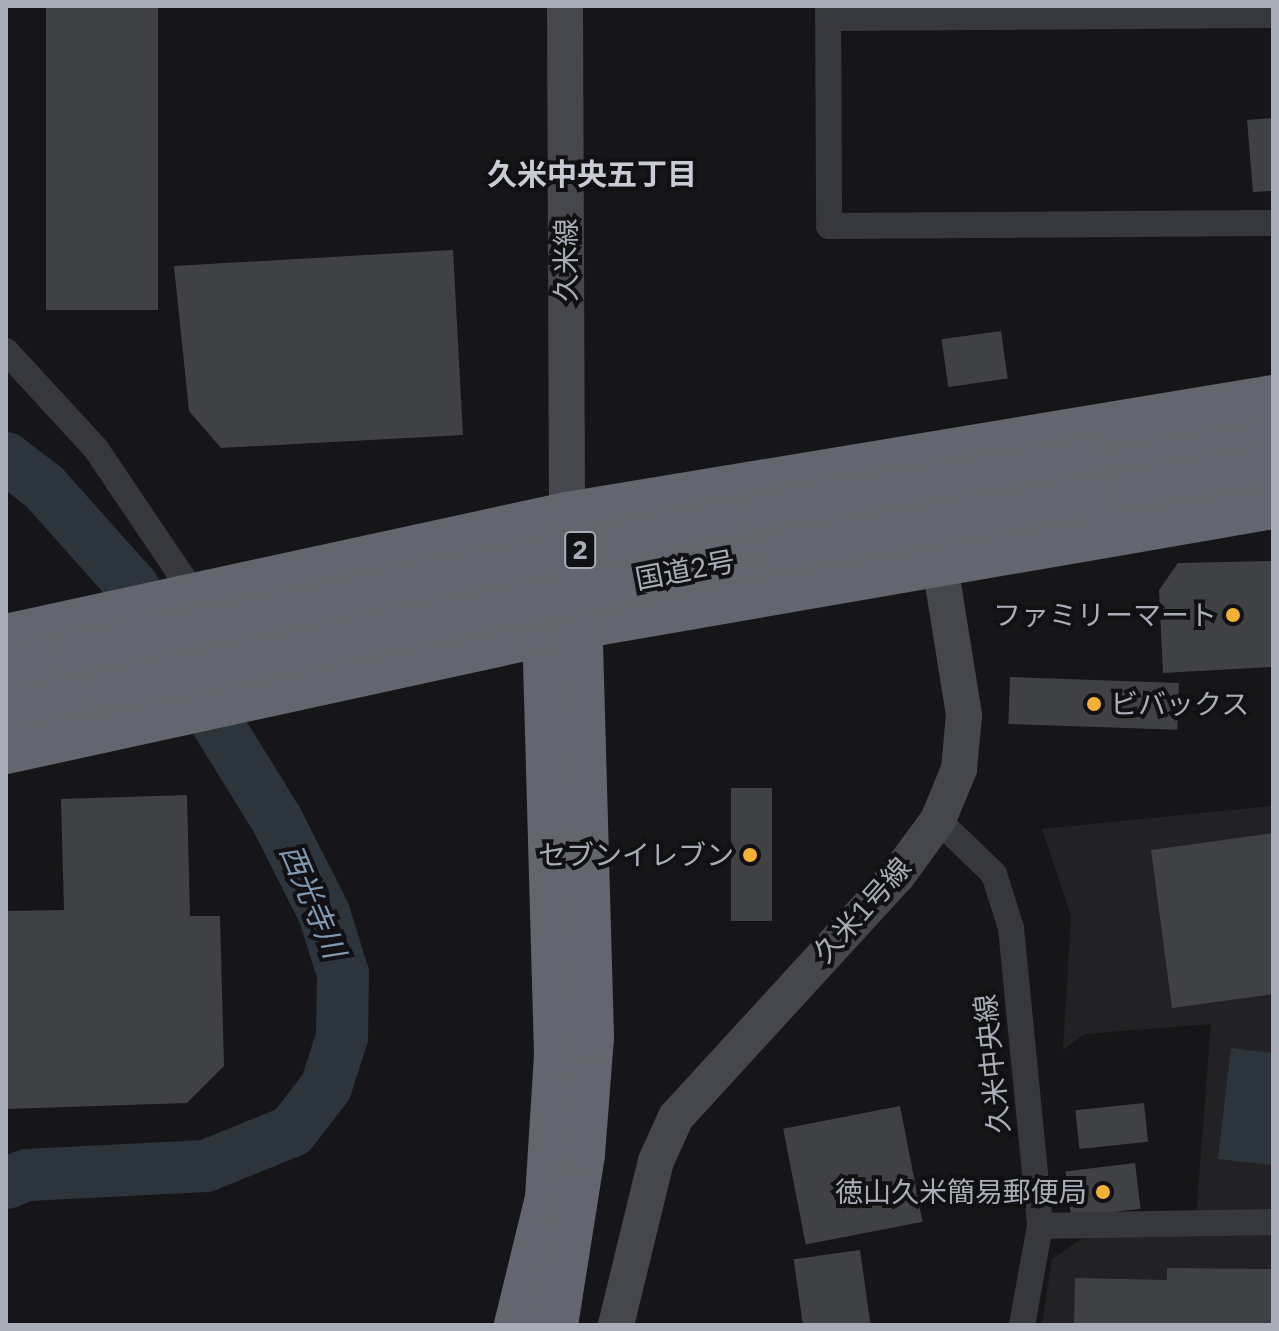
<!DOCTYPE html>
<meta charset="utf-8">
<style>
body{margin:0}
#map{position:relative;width:1279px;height:1331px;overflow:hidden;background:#161618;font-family:"IBM Plex Sans","Noto Sans JP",sans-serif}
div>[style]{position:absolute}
.built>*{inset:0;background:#222225}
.water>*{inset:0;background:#2c353c}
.river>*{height:52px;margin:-26px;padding:0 26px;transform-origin:26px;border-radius:26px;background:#2c353c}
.building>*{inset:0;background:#404145;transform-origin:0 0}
.street>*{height:26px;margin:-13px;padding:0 13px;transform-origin:13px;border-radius:13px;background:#37383d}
.secondary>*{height:36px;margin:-18px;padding:0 18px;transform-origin:18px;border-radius:18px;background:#45474d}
.highway>*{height:44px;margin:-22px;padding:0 22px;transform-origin:22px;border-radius:22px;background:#63666e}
.highway-bridge>*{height:44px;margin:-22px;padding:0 22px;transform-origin:22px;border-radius:22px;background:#63666e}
.dots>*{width:22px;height:22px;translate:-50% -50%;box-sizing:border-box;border:4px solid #111113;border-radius:50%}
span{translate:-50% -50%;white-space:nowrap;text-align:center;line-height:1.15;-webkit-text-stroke:8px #111113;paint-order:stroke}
.shield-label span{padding:2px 6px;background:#111113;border:2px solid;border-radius:6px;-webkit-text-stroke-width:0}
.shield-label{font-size:26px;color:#a8adb8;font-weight:700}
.street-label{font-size:28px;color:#a8adb8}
.poi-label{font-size:28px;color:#a8adb8}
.right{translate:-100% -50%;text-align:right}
.left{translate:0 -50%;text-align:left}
.neighbourhood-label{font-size:30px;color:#c9ccd4;font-weight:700}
.water-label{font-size:30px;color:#7f9bb3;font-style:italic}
.frame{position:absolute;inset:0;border:8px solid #a8adb8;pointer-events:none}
</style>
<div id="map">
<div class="built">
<div style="clip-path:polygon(1273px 806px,1273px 1325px,1042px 1325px,1052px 1259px,1081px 1239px,1195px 1229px,1211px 1024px,1085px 1034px,1063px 1050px,1071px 916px,1042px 829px)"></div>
</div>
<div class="water">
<div style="clip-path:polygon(1231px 1048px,1273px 1053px,1273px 1165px,1218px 1159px)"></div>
</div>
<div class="river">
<div style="left:6px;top:458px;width:48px;rotate:37.3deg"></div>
<div style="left:44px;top:487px;width:134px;rotate:48.3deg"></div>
<div style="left:133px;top:587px;width:274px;rotate:58.3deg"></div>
<div style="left:277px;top:820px;width:104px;rotate:63.2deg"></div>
<div style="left:324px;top:913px;width:64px;rotate:72.7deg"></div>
<div style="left:343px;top:974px;width:63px;rotate:90.9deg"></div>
<div style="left:342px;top:1037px;width:52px;rotate:107.7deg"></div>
<div style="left:326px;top:1087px;width:56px;rotate:127.7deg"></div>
<div style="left:292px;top:1131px;width:93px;rotate:157.9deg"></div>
<div style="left:206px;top:1166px;width:179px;rotate:177.1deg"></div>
<div style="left:27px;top:1175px;width:22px;rotate:159deg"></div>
</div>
<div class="building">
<div style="left:46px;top:6px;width:112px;height:304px"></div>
<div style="clip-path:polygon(1273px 118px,1273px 191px,1253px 192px,1247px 120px)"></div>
<div style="clip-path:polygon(453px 250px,463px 435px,221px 448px,189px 411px,174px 266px)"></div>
<div style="left:1001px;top:331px;width:48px;height:60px;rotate:82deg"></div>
<div style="clip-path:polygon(1273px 561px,1273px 667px,1163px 673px,1159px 590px,1178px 563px)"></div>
<div style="left:1010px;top:677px;width:169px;height:47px;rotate:2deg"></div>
<div style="left:772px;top:788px;width:133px;height:41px;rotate:90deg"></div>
<div style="clip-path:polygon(187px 795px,190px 916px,220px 916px,224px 1066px,187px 1103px,6px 1109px,6px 911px,64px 910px,61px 799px)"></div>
<div style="clip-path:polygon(1273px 833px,1273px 994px,1172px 1008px,1151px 850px)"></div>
<div style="left:1144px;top:1103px;width:39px;height:69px;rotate:84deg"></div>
<div style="left:900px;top:1106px;width:118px;height:119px;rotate:79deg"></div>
<div style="left:1135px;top:1163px;width:46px;height:70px;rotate:83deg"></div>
<div style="left:860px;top:1250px;width:76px;height:67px;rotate:82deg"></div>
<div style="clip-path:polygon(1167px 1268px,1273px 1269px,1273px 1325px,1074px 1325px,1075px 1278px,1167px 1280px)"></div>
</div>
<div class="street">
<div style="left:828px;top:6px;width:220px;rotate:89.7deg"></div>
<div style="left:829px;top:226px;width:444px;rotate:-0.4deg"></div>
<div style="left:828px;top:18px;width:445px;rotate:-0.4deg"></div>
<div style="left:6px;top:351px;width:133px;rotate:47.4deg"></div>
<div style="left:96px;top:449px;width:179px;rotate:56deg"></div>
<div style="left:938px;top:820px;width:78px;rotate:44deg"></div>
<div style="left:994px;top:874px;width:57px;rotate:72.5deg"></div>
<div style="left:1011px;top:928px;width:299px;rotate:84.4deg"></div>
<div style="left:1040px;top:1226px;width:101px;rotate:100.3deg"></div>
<div style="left:1040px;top:1226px;width:233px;rotate:-1deg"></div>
</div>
<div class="secondary">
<div style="left:565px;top:6px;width:508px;rotate:89.77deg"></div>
<div style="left:616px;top:1325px;width:169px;rotate:-76.3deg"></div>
<div style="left:656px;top:1161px;width:48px;rotate:-65.6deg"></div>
<div style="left:676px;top:1117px;width:327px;rotate:-47.5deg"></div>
<div style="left:897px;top:876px;width:69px;rotate:-53.8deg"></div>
<div style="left:938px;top:820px;width:55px;rotate:-67.6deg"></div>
<div style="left:959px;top:769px;width:54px;rotate:-84.7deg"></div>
<div style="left:964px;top:715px;width:177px;rotate:-99.1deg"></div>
</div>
<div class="highway">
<div style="left:1084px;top:460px;width:191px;rotate:-9deg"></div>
<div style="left:1091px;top:496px;width:184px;rotate:-9.1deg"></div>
<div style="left:6px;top:636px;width:574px;rotate:-12.27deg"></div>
<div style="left:567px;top:514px;width:716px;rotate:-9.41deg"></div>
<div style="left:6px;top:669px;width:74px;rotate:-12.5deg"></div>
<div style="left:6px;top:712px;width:97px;rotate:-12.5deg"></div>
<div style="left:6px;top:752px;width:592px;rotate:-12.3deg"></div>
<div style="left:584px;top:626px;width:699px;rotate:-9.8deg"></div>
<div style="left:516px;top:1325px;width:131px;rotate:-76.3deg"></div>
<div style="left:547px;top:1198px;width:143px;rotate:-86.4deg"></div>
<div style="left:556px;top:1055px;width:420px;rotate:-91.6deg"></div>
<div style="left:544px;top:635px;width:28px;rotate:-80deg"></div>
<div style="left:556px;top:1325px;width:173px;rotate:-81deg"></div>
<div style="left:583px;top:1154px;width:117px;rotate:-85.6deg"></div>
<div style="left:592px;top:1037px;width:438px;rotate:-91.6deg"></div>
</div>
<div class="highway-bridge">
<div style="left:78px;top:653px;width:693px;rotate:-11.57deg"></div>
<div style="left:757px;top:514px;width:331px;rotate:-9.4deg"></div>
<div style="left:101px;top:691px;width:690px;rotate:-11.7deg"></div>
<div style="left:777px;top:551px;width:319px;rotate:-9.9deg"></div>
</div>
<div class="dots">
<div style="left:1233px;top:615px;background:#f2b134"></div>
<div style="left:1094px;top:704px;background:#f2b134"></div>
<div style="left:750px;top:855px;background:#f2b134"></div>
<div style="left:1103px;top:1192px;background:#f2b134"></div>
</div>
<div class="shield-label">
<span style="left:580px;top:550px">2</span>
</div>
<div class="street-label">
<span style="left:566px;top:260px;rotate:-90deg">久米線</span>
<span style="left:685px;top:570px;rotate:-11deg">国道2号</span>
<span style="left:862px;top:910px;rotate:-48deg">久米1号線</span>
<span style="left:992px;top:1064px;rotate:-96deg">久米中央線</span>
</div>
<div class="poi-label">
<span class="right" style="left:1217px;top:615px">ファミリーマート</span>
<span class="left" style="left:1110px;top:704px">ビバックス</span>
<span class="right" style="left:734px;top:855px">セブンイレブン</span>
<span class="right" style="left:1087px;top:1192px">徳山久米簡易郵便局</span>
</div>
<div class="neighbourhood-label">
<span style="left:592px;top:174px">久米中央五丁目</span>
</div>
<div class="water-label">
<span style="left:313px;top:901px;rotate:67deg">西光寺川</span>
</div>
<div class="frame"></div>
</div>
